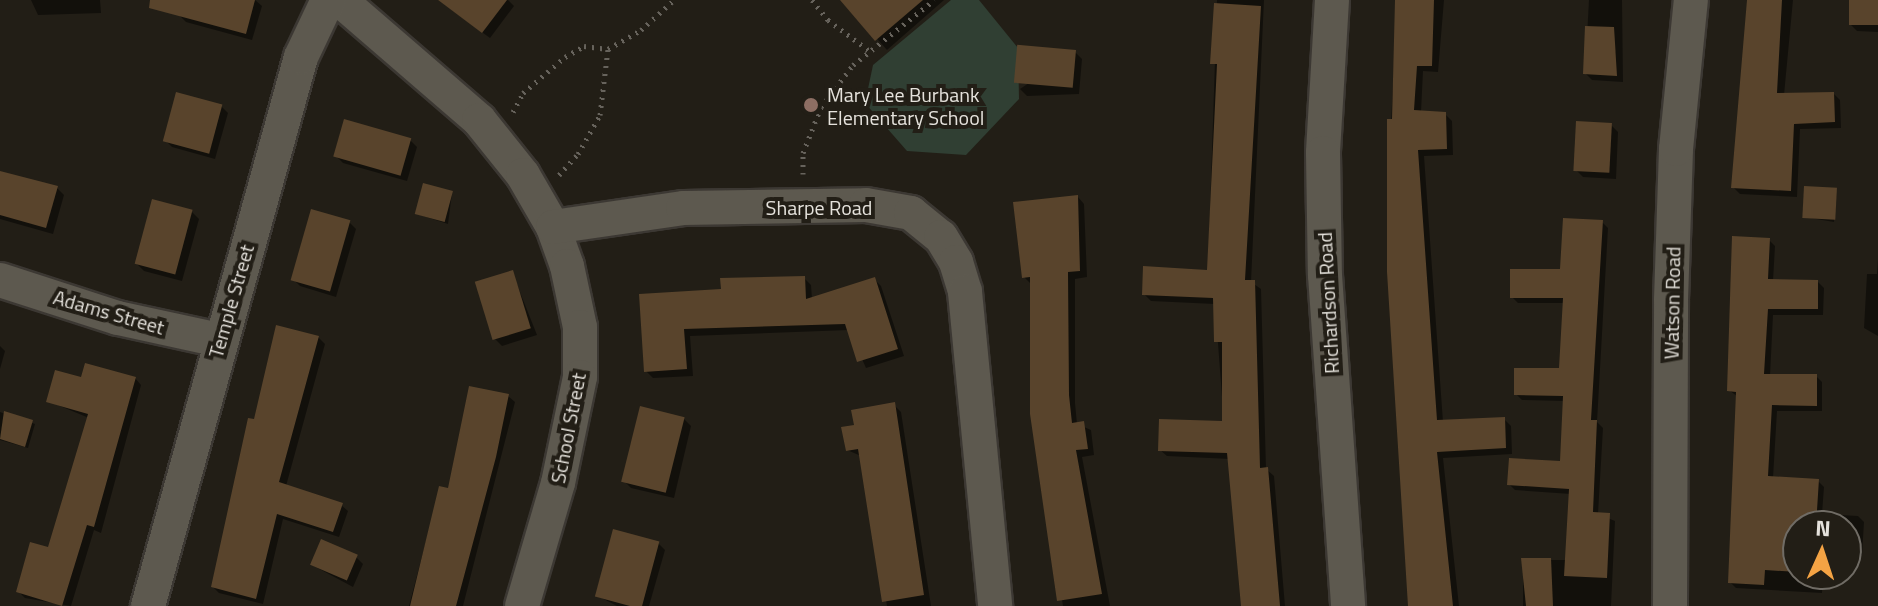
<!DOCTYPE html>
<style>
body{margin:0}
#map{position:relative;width:1878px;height:606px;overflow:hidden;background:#221e16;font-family:"Titillium Web",sans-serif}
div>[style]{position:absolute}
.green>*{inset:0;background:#303f33}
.shadow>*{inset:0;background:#0007}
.building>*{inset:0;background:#59442c;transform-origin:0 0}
.path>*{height:5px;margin-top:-2.5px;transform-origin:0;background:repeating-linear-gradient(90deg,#67635c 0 2px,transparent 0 8px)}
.roads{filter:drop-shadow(2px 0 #3c3833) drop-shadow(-2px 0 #3c3833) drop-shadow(0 2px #3c3833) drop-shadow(0 -2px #3c3833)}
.minor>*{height:34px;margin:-17px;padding:0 17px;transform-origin:17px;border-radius:17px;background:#5d594f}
.dots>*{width:22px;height:22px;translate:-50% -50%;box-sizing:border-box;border:4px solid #221e16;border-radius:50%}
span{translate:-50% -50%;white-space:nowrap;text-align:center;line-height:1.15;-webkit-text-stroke:8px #221e16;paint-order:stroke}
.poi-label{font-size:20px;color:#e5e2dc}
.left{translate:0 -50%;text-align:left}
.street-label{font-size:20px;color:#e5e2dc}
.north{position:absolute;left:1782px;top:510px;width:80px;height:80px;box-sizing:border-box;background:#221e16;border:2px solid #706c65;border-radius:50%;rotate:3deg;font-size:22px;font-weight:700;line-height:32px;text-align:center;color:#e5e2dc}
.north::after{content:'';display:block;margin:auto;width:28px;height:36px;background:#f4a344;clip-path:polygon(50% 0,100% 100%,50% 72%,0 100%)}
</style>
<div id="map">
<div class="green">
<div style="clip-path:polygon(951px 0,979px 0,1018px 48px,1019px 99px,966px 155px,907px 151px,865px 103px,873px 65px)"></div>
</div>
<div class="shadow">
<div style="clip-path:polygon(31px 0,100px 0,101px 13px,38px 15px)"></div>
<div style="clip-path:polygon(183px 0,255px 0,262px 6px,252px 40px,186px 22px,179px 15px)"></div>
<div style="clip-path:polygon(438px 0,508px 0,514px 6px,490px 38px)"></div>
<div style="clip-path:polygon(843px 0,944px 0,887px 50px)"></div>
<div style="clip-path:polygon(1217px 0,1264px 0,1251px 282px,1261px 289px,1266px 469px,1274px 476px,1285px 606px,1245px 606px,1230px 459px,1167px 456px,1160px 450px,1224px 423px,1215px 304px,1151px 301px,1144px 294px,1208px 272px)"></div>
<div style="clip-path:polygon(1397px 0,1444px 0,1438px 72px,1423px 71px,1421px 112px,1445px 114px,1452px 121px,1453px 155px,1424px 156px,1443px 422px,1504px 419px,1511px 426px,1512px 454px,1443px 458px,1459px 606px,1409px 606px,1387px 208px)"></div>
<div style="clip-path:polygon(1589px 0,1622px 0,1623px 82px,1592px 80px,1585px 73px)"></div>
<div style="clip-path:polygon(1748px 0,1793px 0,1784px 95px,1834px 94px,1840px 100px,1841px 128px,1800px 129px,1797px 197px,1740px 194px,1733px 187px)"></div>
<div style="clip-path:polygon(1851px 0,1878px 0,1878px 32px,1857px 31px,1851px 25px)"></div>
<div style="clip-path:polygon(1075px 52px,1082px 59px,1079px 94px,1027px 96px,1020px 89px)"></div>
<div style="clip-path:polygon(221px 106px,228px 113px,215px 159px,172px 147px,165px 140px)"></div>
<div style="clip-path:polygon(1611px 125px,1618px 132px,1616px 179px,1583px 177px,1576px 170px)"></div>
<div style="clip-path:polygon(410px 140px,417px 147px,407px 181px,343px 163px,336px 156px)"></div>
<div style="clip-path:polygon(0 173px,57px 188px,64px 195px,53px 234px,0 219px)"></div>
<div style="clip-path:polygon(452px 193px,448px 224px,417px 214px)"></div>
<div style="clip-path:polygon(1836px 193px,1834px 222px,1805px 217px)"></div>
<div style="clip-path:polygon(1078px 197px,1084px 204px,1087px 277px,1075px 279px,1075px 403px,1077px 424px,1091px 430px,1094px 455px,1082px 457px,1110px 606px,1063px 606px,1032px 413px,1032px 285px,1024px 277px)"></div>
<div style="clip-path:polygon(192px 212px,199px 219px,182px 281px,144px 271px,137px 264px)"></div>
<div style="clip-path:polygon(349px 222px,356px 229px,336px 297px,300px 286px,293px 279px)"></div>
<div style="clip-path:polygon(1602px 222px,1608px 228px,1597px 422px,1603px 428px,1598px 514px,1615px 521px,1611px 606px,1523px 606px,1523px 560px,1567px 560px,1571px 494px,1515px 490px,1509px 484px,1562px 463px,1565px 401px,1522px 400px,1516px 394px,1561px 370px,1565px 303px,1518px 303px,1512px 297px,1562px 271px)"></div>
<div style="clip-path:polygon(1769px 240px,1775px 246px,1773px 281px,1818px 282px,1824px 288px,1823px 315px,1773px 315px,1770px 376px,1816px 376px,1822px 382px,1822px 411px,1777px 411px,1773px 478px,1818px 481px,1824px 487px,1822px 514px,1858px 516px,1864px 522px,1862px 555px,1846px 554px,1846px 526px,1798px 526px,1798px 574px,1823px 574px,1822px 593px,1736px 588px,1730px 582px,1738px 397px,1729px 390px)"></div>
<div style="clip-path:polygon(1878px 259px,1878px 336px,1864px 328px,1867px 274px,1877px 274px)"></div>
<div style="clip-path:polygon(512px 272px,537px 335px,502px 346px,495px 339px)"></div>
<div style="clip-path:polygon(804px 278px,811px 285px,812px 299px,874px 279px,881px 286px,904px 356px,866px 368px,849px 330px,690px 336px,693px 376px,653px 378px,646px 371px,641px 296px,723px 291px)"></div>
<div style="clip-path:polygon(318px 337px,325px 344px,286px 486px,341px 505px,348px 511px,339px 537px,283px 519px,263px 604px,219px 593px,213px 587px,255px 422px)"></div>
<div style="clip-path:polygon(0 346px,5px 351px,0 369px)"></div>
<div style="clip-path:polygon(135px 378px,141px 385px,101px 533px,94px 530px,71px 606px,25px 598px,18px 591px,49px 550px,89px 418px,48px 401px,82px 380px)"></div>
<div style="clip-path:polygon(508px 396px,515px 402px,463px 606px,409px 606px,440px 488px,450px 491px)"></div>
<div style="clip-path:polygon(894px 405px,901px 412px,931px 606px,887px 606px,861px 456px,847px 450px,856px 426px)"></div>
<div style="clip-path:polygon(0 412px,35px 424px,28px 448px,0 440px)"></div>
<div style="clip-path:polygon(684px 419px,691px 426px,674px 498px,631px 488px,624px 481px)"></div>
<div style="clip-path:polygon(658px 543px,665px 550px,649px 606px,617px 606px,596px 595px)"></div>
<div style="clip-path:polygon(356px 557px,363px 564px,353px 587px,312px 565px)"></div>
</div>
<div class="building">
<div style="clip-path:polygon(150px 0,255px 0,246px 34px,149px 8px)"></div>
<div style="clip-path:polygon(438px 0,507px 0,482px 33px)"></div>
<div style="clip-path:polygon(840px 0,923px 0,875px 41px)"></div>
<div style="clip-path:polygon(1395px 0,1434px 0,1432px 66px,1417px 66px,1414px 110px,1446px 112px,1447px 149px,1418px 150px,1437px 420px,1505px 417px,1506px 448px,1437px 452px,1453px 606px,1408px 606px,1387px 272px,1387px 119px,1392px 119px)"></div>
<div style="clip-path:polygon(1747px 0,1782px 0,1777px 93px,1834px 92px,1835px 122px,1794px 124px,1791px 191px,1731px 188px)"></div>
<div style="left:1849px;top:0;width:29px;height:25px"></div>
<div style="clip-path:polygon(1214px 3px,1261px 6px,1245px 280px,1255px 280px,1260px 468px,1268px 467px,1280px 606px,1241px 606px,1227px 453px,1158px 451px,1159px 419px,1222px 421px,1222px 342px,1214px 342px,1213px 298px,1142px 295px,1143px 266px,1207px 270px,1217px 64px,1210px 64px)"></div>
<div style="clip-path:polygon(1585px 26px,1614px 27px,1617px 76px,1583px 74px)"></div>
<div style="left:1076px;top:50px;width:38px;height:59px;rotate:95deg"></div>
<div style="left:176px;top:92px;width:48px;height:51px;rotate:15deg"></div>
<div style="left:344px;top:119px;width:70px;height:39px;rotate:16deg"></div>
<div style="left:1576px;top:121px;width:36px;height:50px;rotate:3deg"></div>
<div style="clip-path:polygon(0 171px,58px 186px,46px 228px,0 215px)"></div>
<div style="left:423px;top:183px;width:31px;height:32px;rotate:15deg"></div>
<div style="left:1804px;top:186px;width:33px;height:32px;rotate:3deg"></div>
<div style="clip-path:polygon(1078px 195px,1080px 271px,1068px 272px,1069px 395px,1072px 423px,1084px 421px,1088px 449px,1076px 450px,1102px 594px,1057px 601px,1030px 414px,1030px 277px,1022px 278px,1013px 202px)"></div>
<div style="left:152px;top:199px;width:42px;height:67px;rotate:15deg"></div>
<div style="left:311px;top:209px;width:41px;height:74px;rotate:16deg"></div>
<div style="clip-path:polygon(1563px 218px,1603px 220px,1591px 420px,1597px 420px,1593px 512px,1610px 513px,1607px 578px,1564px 576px,1569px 489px,1507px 485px,1509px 458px,1560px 461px,1563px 396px,1514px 395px,1514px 368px,1559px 368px,1563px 298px,1510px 298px,1510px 269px,1560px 269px)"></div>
<div style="clip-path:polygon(1732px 236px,1770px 238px,1768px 279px,1818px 280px,1818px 309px,1768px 309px,1764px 374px,1817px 374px,1817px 406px,1772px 405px,1768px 476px,1819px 479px,1816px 526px,1798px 526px,1798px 572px,1765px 570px,1764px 585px,1728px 583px,1736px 392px,1727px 391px)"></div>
<div style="left:513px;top:270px;width:61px;height:40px;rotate:73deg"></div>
<div style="clip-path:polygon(805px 276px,806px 299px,875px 277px,898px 349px,857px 362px,845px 324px,684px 329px,687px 369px,644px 372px,639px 294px,721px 289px,720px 278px)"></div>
<div style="clip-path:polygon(276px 325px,319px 336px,279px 482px,343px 503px,333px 532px,277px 514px,256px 599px,211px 587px,248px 418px,254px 419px)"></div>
<div style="clip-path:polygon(85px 363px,136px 377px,94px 527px,87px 525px,62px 606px,16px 592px,30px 542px,48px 547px,88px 414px,46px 402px,55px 370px,81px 377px)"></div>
<div style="clip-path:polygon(469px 386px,509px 394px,496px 457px,456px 606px,410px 606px,439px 486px,448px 488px)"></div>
<div style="clip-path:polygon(895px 402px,924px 595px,882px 602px,858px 449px,846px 451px,841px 427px,854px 425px,851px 410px)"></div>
<div style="left:640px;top:406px;width:46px;height:78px;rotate:14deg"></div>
<div style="clip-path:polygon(4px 411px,33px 420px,25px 447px,0 439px)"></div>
<div style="left:613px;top:529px;width:48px;height:70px;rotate:15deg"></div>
<div style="left:321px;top:539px;width:40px;height:28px;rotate:23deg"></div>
<div style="clip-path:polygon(1521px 558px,1551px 558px,1553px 606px,1526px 606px)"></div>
</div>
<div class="path">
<div style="left:812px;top:0;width:26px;rotate:51deg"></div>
<div style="left:828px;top:20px;width:54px;rotate:36.7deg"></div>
<div style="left:513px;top:112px;width:21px;rotate:-62deg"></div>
<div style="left:523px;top:93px;width:55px;rotate:-40.6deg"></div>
<div style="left:565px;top:57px;width:22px;rotate:-30deg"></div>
<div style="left:584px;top:46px;width:24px;rotate:7deg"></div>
<div style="left:803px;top:174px;width:21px;rotate:-90deg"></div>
<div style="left:803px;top:153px;width:49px;rotate:-68.6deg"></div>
<div style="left:821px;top:107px;width:53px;rotate:-52.7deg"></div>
<div style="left:853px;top:65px;width:104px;rotate:-38.7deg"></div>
<div style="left:559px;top:175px;width:28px;rotate:-48deg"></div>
<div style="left:578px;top:154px;width:45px;rotate:-60.6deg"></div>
<div style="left:600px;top:115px;width:66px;rotate:-83.1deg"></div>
<div style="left:608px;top:49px;width:38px;rotate:-30deg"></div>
<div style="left:641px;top:30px;width:45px;rotate:-42.3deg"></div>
</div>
<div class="roads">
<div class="minor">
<div style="left:340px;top:0;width:184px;rotate:40.8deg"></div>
<div style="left:479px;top:120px;width:70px;rotate:51.3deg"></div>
<div style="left:523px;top:175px;width:60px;rotate:60deg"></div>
<div style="left:553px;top:227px;width:41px;rotate:70.3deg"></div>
<div style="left:567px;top:266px;width:62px;rotate:78deg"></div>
<div style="left:580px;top:327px;width:50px;rotate:90deg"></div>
<div style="left:580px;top:377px;width:108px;rotate:101.7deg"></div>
<div style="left:558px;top:483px;width:128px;rotate:106.3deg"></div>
<div style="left:1332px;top:0;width:153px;rotate:93.4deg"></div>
<div style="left:1323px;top:153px;width:122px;rotate:89.1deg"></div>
<div style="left:1325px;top:275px;width:332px;rotate:86deg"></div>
<div style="left:553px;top:227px;width:131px;rotate:-8.3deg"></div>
<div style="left:683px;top:208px;width:183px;rotate:-0.9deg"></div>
<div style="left:866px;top:205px;width:46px;rotate:10.1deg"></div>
<div style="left:911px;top:213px;width:38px;rotate:39deg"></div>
<div style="left:941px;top:237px;width:29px;rotate:59deg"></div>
<div style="left:956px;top:262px;width:31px;rotate:73deg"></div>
<div style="left:965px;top:292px;width:315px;rotate:84.5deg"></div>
<div style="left:0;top:280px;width:124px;rotate:17.9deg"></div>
<div style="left:118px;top:318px;width:103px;rotate:12.3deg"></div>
<div style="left:148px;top:606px;width:570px;rotate:-74.43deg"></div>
<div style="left:301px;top:57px;width:63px;rotate:-64.7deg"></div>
<div style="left:1670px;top:606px;width:306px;rotate:-89.8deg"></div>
<div style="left:1671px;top:300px;width:151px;rotate:-88.1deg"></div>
<div style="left:1676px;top:149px;width:150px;rotate:-84.3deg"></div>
</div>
</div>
<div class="dots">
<div style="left:811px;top:105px;background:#8d6e63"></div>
</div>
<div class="poi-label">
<span class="left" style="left:827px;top:106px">Mary Lee Burbank<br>Elementary School</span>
</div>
<div class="street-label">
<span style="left:819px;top:207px">Sharpe Road</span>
<span style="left:231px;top:301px;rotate:-74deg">Temple Street</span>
<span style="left:1328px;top:303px;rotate:-93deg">Richardson Road</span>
<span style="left:1672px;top:303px;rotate:-89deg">Watson Road</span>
<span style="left:109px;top:312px;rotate:16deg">Adams Street</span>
<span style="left:568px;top:428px;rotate:-79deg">School Street</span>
</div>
<div class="north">N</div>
</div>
